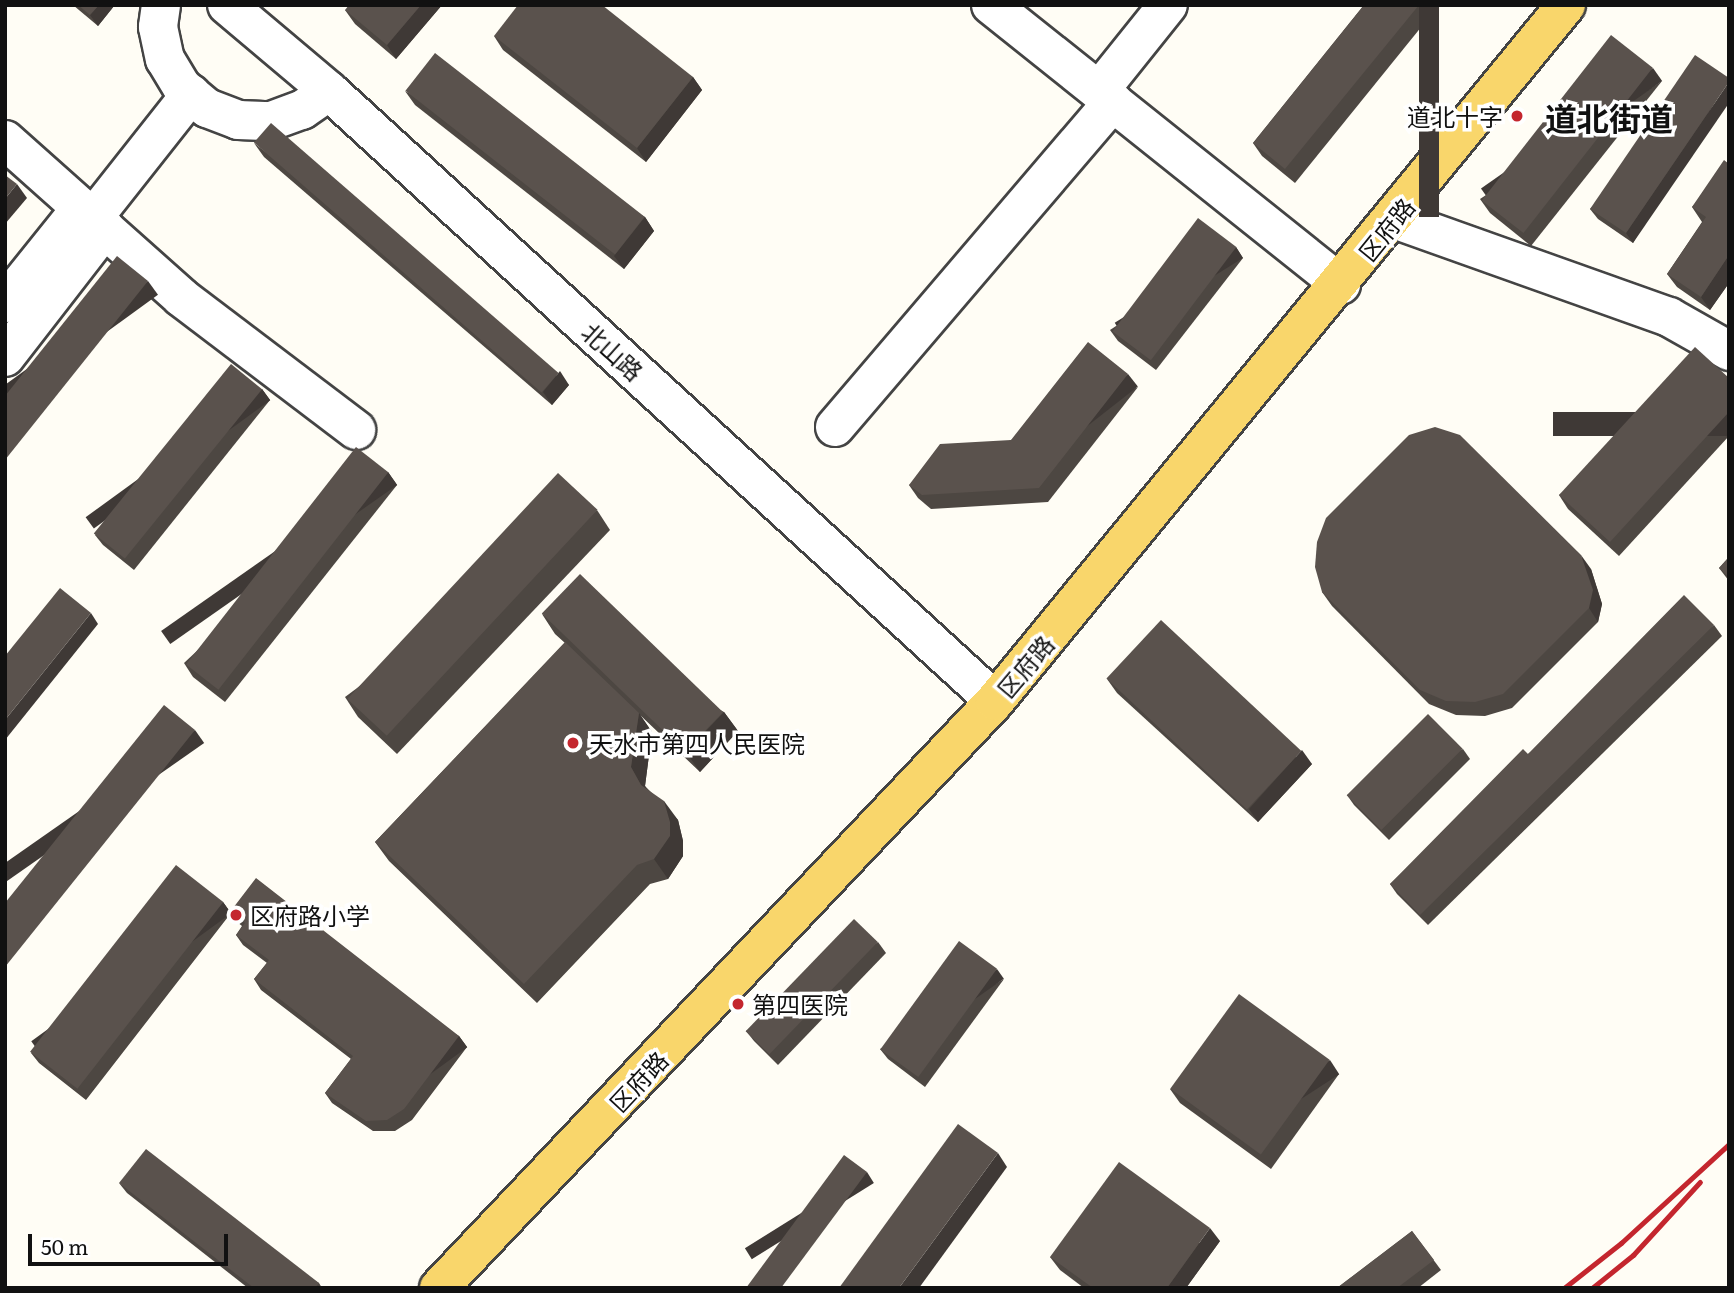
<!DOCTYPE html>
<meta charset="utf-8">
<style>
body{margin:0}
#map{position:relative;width:1734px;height:1293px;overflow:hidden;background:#fffdf5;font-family:Literata,"Noto Sans SC",serif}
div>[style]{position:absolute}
.roads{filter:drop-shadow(2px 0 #444) drop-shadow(-2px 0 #444) drop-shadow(0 2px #444) drop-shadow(0 -2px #444)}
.minor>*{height:38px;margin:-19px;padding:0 19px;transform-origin:19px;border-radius:19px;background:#fff}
.major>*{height:38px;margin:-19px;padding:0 19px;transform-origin:19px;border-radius:19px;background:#f9d66b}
.rail>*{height:5px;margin:-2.5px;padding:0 2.5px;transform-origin:2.5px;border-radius:2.5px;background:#c4262e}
.wall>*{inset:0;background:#4d4742}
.shaded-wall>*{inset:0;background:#3f3936;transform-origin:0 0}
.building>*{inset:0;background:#5a524d;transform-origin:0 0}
.dots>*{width:19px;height:19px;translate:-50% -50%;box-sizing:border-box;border:4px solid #fff;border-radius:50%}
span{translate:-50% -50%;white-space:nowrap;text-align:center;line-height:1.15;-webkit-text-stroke:7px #fff;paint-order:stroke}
.poi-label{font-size:24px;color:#111}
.right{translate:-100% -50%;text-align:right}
.left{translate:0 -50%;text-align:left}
.street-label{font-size:24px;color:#111}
.district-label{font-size:32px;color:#111;font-weight:700}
.frame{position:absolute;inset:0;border:7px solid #111;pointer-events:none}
.scale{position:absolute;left:28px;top:1234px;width:200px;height:32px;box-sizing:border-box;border:4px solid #111;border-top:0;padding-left:9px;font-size:21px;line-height:24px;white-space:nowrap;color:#111;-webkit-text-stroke:5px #fff;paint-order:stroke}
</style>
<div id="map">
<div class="roads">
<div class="minor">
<div style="left:161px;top:5px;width:22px;rotate:98deg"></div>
<div style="left:158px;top:27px;width:33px;rotate:78deg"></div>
<div style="left:165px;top:59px;width:33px;rotate:59deg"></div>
<div style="left:182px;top:87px;width:33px;rotate:40deg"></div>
<div style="left:207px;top:108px;width:33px;rotate:21deg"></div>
<div style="left:238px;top:120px;width:33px;rotate:2deg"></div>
<div style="left:271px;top:121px;width:33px;rotate:-20deg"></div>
<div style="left:302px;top:110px;width:33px;rotate:-35deg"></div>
<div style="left:227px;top:5px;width:133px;rotate:40.1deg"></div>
<div style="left:329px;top:91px;width:903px;rotate:42.49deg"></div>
<div style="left:991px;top:5px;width:448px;rotate:38.6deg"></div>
<div style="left:1099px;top:91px;width:110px;rotate:-51.3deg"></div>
<div style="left:5px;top:140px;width:236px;rotate:41.7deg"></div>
<div style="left:181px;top:297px;width:220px;rotate:37.2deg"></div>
<div style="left:93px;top:218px;width:158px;rotate:-51.7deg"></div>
<div style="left:1394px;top:219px;width:292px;rotate:19.6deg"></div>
<div style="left:1669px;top:317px;width:69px;rotate:29.5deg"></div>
<div style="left:5px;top:303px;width:122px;rotate:-51.3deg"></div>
<div style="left:5px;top:357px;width:163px;rotate:-52.2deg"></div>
<div style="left:835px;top:427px;width:428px;rotate:-49.5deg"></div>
</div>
<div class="major">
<div style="left:439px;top:1288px;width:809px;rotate:-46.55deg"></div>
<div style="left:995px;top:701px;width:900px;rotate:-50.63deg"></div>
</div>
</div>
<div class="rail">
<div style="left:1564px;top:1288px;width:73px;rotate:-38.3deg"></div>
<div style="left:1621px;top:1243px;width:147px;rotate:-42.5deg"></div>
<div style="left:1592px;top:1288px;width:53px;rotate:-38.8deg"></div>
<div style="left:1633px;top:1255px;width:99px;rotate:-47.5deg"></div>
</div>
<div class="wall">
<div style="clip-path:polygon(73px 5px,114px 5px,114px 6px,98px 26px)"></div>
<div style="clip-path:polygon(442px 5px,396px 59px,355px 24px,345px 10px)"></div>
<div style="clip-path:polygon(1364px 5px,1439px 5px,1295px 183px,1262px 156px,1253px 143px)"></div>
<div style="clip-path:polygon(494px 36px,693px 77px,702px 90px,646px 162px,503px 50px)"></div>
<div style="clip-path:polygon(1729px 78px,1633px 243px,1598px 219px,1590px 209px)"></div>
<div style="clip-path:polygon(1662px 81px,1531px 246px,1490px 213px,1480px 199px)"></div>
<div style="clip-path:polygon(405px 91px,645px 217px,654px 231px,624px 269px,415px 105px)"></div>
<div style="clip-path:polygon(254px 143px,569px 385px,552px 405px,264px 157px)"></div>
<div style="clip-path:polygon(1729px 164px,1729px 283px,1710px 310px,1677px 287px,1667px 274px,1702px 222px,1692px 207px)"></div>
<div style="clip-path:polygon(1236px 247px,1243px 258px,1156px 370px,1118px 341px,1110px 330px)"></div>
<div style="clip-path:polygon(1729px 378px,1729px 436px,1619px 556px,1568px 509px,1559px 495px)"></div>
<div style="clip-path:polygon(1138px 387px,1048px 502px,931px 509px,918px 498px,909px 485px,1011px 440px)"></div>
<div style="clip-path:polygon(262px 389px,270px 400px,134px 570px,103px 545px,95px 535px)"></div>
<div style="clip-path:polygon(388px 472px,397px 485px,225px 702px,193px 677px,184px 663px)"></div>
<div style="clip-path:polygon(597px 510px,610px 530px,397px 754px,358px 717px,345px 697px)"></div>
<div style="clip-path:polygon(1729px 557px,1729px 581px,1719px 568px)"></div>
<div style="clip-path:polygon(1591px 569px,1602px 604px,1598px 622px,1512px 708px,1485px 716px,1456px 715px,1429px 704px,1332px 606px,1322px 592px)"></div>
<div style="clip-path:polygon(542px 614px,724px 712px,738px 731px,700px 772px,640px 715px,652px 732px,645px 786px,678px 820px,683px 841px,683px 856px,668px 879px,650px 884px,537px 1003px,389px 861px,375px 842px,565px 643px,555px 634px)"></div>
<div style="clip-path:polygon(1714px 625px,1722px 636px,1428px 925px,1397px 894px,1390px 884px,1528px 754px)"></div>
<div style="clip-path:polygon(1107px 679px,1312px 764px,1258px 822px,1117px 693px)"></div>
<div style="clip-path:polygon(1463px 749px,1470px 759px,1389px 840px,1354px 805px,1347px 795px)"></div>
<div style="clip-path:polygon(223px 902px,230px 912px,459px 1036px,467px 1047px,412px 1120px,395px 1131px,373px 1131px,332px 1103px,325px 1093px,351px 1059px,261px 990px,254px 979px,267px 963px,243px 945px,236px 935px,242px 926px,237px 922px,231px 913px,86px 1100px,39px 1063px,31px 1053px)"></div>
<div style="clip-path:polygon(878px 942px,886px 953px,778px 1065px,754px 1041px,746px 1031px)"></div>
<div style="clip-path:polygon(1004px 979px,925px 1087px,888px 1059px,880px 1049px)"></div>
<div style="clip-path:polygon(1339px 1074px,1271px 1169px,1180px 1103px,1170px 1089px)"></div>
<div style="clip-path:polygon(119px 1183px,319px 1283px,322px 1288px,248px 1288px,127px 1193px)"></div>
<div style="clip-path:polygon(1412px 1231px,1441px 1270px,1418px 1288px,1337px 1288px)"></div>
<div style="clip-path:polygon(1220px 1241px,1186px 1288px,1084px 1288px,1060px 1270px,1050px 1257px)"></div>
</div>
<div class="shaded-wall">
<div style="clip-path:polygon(99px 5px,114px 6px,98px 26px,90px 15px)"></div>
<div style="clip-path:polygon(421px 5px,442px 5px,396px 59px,387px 45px)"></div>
<div style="left:1419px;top:5px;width:20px;height:212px"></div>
<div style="left:1653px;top:68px;width:16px;height:210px;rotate:55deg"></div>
<div style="clip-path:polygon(693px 77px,702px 90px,646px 162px,637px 148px)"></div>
<div style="clip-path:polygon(1729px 82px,1729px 103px,1633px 243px,1626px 233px)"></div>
<div style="clip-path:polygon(17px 184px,27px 198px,5px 224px,5px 199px)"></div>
<div style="clip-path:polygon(645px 217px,654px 231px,624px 269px,614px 256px)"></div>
<div style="left:1236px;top:247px;width:13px;height:143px;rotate:58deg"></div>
<div style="clip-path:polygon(1729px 255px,1729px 283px,1710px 310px,1701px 297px)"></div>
<div style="left:148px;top:281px;width:17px;height:229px;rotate:54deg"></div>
<div style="clip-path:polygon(560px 371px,569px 385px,552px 405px,543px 392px)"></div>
<div style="left:1128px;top:374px;width:16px;height:145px;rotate:52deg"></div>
<div style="left:262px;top:389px;width:14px;height:218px;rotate:54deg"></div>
<div style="left:1729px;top:412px;width:24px;height:176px;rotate:90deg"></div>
<div style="left:388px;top:472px;width:16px;height:277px;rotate:55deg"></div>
<div style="clip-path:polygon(1581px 555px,1591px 569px,1602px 604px,1598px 622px,1589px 608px)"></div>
<div style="clip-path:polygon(91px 613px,98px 624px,5px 740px,5px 720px)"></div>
<div style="clip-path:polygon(724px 712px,738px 731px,700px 772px,686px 752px)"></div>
<div style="clip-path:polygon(639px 713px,652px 732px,645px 786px,655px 805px,641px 785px,631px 767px)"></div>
<div style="left:195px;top:730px;width:16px;height:304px;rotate:55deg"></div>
<div style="clip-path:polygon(1302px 750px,1312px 764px,1258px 822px,1249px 809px)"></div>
<div style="clip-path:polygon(664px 801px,678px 820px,683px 841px,683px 856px,668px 879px,654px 859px)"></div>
<div style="left:223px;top:902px;width:14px;height:237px;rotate:54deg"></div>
<div style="left:997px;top:969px;width:12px;height:134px;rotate:55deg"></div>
<div style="left:459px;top:1036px;width:14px;height:91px;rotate:54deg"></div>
<div style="left:1330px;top:1060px;width:17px;height:117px;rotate:57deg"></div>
<div style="clip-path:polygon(998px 1153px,1007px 1167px,919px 1288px,899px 1288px)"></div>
<div style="left:867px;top:1172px;width:13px;height:144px;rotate:58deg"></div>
<div style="clip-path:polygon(1210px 1228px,1220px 1241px,1186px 1288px,1167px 1288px)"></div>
</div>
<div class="building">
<div style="clip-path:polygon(78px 5px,99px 5px,90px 15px)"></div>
<div style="clip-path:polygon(349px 5px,421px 5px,387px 45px,345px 10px)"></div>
<div style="clip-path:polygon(518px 5px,602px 5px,693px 77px,637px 148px,494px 36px)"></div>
<div style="clip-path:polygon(1364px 5px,1419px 5px,1285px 169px,1253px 143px)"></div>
<div style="left:1611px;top:35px;width:53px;height:210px;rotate:38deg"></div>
<div style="left:435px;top:53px;width:266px;height:48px;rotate:38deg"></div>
<div style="clip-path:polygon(1695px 55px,1729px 78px,1729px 82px,1626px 233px,1590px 209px)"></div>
<div style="left:271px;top:123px;width:381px;height:26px;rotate:41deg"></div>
<div style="clip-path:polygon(1724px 160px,1729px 164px,1729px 255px,1701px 297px,1667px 274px,1706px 217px,1692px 207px)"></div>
<div style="clip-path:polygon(5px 175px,17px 184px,5px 199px)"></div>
<div style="left:1198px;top:218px;width:48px;height:142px;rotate:37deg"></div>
<div style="clip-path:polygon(117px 256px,148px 281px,5px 460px,5px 396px)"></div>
<div style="clip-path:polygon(1088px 342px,1128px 374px,1039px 488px,922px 495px,909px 485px,940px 444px,1011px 440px)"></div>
<div style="clip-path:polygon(1695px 347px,1729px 378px,1729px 412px,1610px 542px,1559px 495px)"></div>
<div style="left:231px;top:364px;width:40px;height:218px;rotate:39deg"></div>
<div style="clip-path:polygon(1435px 427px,1460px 435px,1581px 555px,1593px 590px,1589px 608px,1503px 694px,1475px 702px,1446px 701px,1420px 690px,1322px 592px,1315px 567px,1317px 542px,1326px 518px,1409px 435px)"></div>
<div style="left:356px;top:447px;width:41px;height:276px;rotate:38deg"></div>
<div style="left:558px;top:473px;width:54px;height:309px;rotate:43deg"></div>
<div style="clip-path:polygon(1729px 557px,1729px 577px,1719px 568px)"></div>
<div style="left:580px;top:574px;width:199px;height:55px;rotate:44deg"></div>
<div style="clip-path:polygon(60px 588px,91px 613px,5px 720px,5px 656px)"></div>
<div style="clip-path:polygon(1684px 595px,1714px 625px,1420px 915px,1390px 884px,1523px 749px,1528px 754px)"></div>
<div style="left:1161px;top:620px;width:192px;height:80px;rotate:43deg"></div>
<div style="clip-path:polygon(565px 642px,639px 713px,631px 767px,641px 785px,664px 801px,670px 822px,670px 836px,654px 859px,637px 865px,524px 984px,375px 842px)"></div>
<div style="clip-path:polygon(164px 705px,195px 730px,5px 967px,5px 903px)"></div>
<div style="left:1428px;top:714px;width:49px;height:115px;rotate:45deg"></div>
<div style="left:176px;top:865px;width:60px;height:237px;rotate:38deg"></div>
<div style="clip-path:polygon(256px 878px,459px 1036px,404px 1109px,387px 1120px,366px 1121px,325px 1093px,353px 1056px,254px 979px,269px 960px,236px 935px,245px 923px,230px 912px)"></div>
<div style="left:854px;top:919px;width:33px;height:156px;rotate:44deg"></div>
<div style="left:959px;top:941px;width:47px;height:134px;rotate:36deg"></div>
<div style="left:1239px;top:994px;width:112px;height:117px;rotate:36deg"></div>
<div style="clip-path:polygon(958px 1124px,998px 1153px,899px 1288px,839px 1288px)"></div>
<div style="clip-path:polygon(146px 1149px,319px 1283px,315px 1288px,254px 1288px,119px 1183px)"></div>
<div style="clip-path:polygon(844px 1155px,867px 1172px,781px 1288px,746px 1288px)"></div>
<div style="clip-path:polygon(1119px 1162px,1210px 1228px,1167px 1288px,1093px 1288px,1050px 1257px)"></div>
<div style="clip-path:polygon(1412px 1231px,1434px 1260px,1397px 1288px,1337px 1288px)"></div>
</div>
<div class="dots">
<div style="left:1517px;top:116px;background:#c4262e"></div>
<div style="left:573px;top:743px;background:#c4262e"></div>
<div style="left:236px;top:915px;background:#c4262e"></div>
<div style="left:738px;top:1004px;background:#c4262e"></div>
</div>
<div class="poi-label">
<span class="right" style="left:1503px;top:116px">道北十字</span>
<span class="left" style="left:589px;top:743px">天水市第四人民医院</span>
<span class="left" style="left:250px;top:915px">区府路小学</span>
<span class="left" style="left:752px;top:1004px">第四医院</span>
</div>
<div class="street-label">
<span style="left:1386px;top:229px;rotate:-51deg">区府路</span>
<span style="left:613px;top:351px;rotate:42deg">北山路</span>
<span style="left:1025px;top:666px;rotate:-50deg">区府路</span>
<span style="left:638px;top:1081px;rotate:-47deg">区府路</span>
</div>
<div class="district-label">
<span style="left:1609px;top:117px">道北街道</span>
</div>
<div class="frame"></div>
<div class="scale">50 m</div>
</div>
